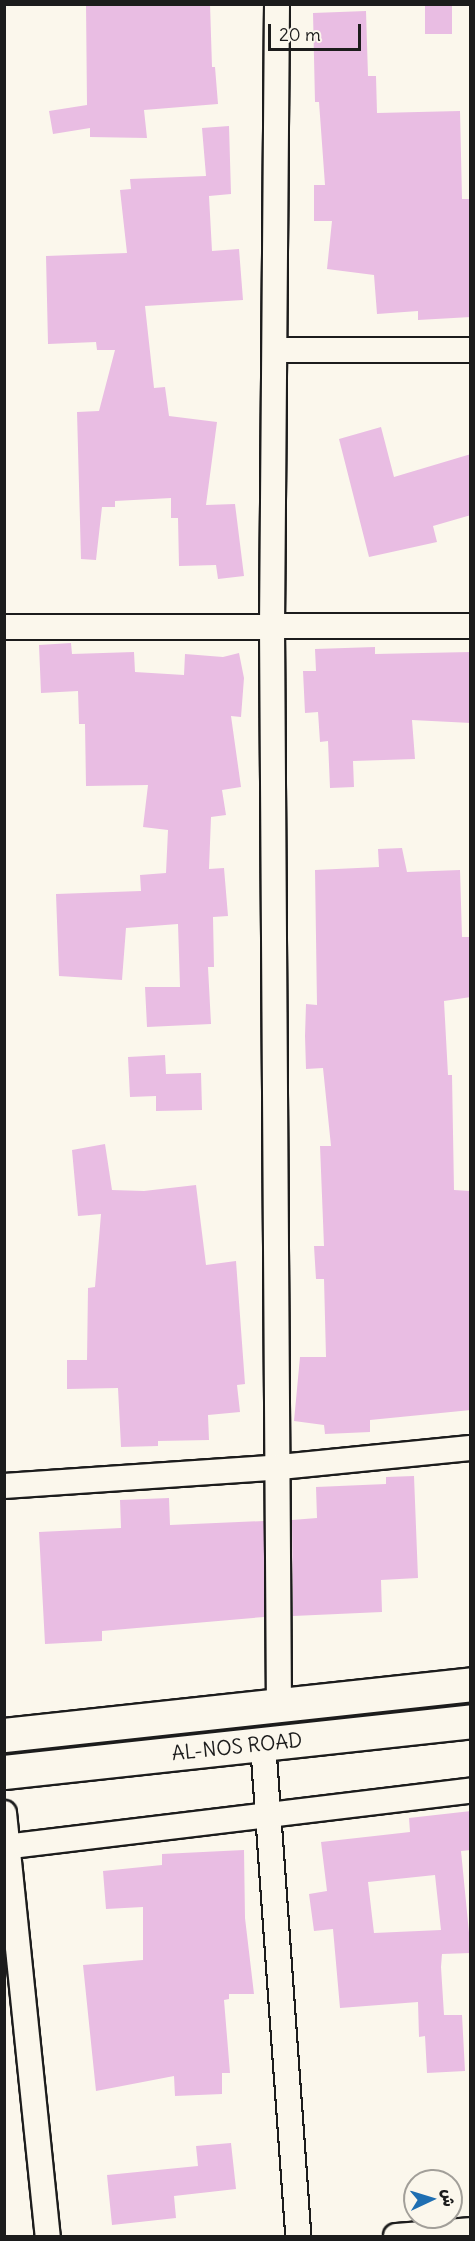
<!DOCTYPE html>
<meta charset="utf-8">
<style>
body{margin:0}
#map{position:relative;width:475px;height:2241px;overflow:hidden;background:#fbf7ec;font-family:Delius,"Playpen Sans Arabic",sans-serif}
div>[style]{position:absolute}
.building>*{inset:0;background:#e9bde3;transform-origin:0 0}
.roads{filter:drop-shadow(2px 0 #1c1c1c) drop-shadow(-2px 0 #1c1c1c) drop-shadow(0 2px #1c1c1c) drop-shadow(0 -2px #1c1c1c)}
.street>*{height:24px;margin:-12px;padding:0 12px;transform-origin:12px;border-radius:12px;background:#fbf7ec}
.secondary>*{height:33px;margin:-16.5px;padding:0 16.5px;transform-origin:16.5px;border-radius:16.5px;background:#fbf7ec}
span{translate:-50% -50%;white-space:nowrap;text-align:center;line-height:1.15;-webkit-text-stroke:4.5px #fbf7ec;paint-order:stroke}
.street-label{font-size:20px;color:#1c1c1c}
.frame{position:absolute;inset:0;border:6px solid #1c1c1c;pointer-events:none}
.north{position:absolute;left:403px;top:2169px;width:60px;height:60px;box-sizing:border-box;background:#fbf7ec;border:2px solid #a29f99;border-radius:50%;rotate:86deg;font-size:16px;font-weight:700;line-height:24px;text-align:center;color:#1c1c1c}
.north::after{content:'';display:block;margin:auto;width:21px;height:27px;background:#1f6fb2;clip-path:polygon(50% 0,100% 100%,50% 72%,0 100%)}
.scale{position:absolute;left:268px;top:24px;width:93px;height:27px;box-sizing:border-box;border:3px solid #1c1c1c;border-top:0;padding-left:8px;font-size:18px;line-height:21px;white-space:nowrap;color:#1c1c1c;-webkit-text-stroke:4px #fbf7ec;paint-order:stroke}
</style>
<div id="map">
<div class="building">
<div style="clip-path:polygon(86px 4px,210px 4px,212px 67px,215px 67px,218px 104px,144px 110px,147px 138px,90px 137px,90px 128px,53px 134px,49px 111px,87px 105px)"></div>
<div style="left:425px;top:4px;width:27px;height:30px"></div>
<div style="clip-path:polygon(366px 11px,368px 76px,376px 76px,377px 113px,460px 111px,462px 199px,471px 199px,471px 317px,418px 320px,418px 311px,377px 314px,374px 275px,327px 269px,332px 221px,314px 221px,314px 185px,325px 185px,319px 102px,315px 102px,313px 13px)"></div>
<div style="clip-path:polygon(229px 126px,231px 194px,209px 196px,212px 251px,239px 249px,243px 300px,145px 306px,154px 388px,165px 387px,169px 416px,217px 422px,206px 505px,235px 504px,244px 576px,218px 579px,216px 565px,179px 566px,178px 518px,171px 518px,171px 498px,115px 501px,115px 507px,102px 507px,96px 560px,81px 559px,77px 412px,99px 411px,115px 350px,97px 350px,96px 342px,48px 344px,46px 256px,127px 253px,120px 190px,131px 189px,130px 179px,206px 176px,202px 128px)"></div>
<div style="clip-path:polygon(381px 427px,394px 477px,471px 454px,471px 515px,433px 526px,437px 542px,369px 557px,339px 439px)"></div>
<div style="clip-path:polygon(71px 643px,72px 654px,134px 652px,135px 672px,184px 675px,185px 654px,223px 657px,239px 653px,244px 678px,241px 717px,231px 716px,241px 787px,222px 790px,226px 815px,211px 817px,209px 869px,224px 868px,228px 916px,213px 917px,214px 967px,208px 967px,211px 1024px,147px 1027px,145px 987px,180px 987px,178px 924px,126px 928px,122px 980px,59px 976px,56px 894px,141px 891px,140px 875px,166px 873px,168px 830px,143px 827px,148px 785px,86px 786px,85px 724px,79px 724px,78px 691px,41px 693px,39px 645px)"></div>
<div style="clip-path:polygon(375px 647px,375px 654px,471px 652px,471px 723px,412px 720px,415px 759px,353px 761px,354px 787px,330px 788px,328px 741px,320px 742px,318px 712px,305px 713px,303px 671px,316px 671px,315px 649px)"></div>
<div style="clip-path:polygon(402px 848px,407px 872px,460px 870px,462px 937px,471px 937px,471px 997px,444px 1001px,448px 1075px,452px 1075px,454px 1190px,471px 1191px,471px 1410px,370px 1420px,370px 1432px,325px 1434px,324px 1425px,294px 1421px,300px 1357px,326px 1357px,324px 1279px,316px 1279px,314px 1246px,324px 1246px,320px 1146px,331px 1146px,323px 1068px,306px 1069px,305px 1036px,306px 1004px,317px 1005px,315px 870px,379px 867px,378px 849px)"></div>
<div style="clip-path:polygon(165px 1055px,166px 1074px,201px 1073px,202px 1110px,156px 1111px,156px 1096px,130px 1097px,128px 1057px)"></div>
<div style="clip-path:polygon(105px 1144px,112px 1190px,144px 1191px,196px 1185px,206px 1265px,236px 1261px,245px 1384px,237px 1385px,240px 1412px,208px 1415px,209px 1440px,158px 1441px,158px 1446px,121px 1447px,118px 1388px,67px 1389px,67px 1360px,87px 1360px,88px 1288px,95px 1287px,101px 1214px,78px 1216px,72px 1150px)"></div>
<div style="clip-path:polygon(414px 1476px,418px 1578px,381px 1580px,382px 1612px,293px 1616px,292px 1520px,317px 1518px,316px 1487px,386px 1484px,386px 1477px)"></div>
<div style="clip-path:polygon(169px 1498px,170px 1525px,264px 1521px,264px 1617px,102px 1631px,102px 1641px,45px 1644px,39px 1532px,121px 1528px,120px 1500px)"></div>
<div style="clip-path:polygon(evenodd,471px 1811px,471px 1850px,461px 1851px,471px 1953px,442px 1954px,441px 1967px,444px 2015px,462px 2015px,465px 2071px,427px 2073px,425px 2036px,419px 2037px,418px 2002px,340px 2008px,333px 1929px,314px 1931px,309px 1894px,327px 1891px,321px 1842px,410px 1832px,409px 1818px,471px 1811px,435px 1875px,441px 1930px,374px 1933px,368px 1882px,435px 1875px)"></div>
<div style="clip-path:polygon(244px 1850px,245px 1918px,254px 1994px,229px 1994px,229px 1999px,224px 2000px,230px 2073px,222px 2073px,222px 2094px,175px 2096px,174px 2076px,96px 2091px,83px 1965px,143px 1960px,143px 1907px,106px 1909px,103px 1871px,162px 1865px,162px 1854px)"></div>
<div style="clip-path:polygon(231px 2143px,236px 2189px,174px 2196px,176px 2218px,112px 2225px,107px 2175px,198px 2166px,196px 2146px)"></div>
</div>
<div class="roads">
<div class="street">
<div style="left:277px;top:4px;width:623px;rotate:90.46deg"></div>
<div style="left:272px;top:627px;width:1079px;rotate:89.63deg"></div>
<div style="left:275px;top:350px;width:195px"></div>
<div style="left:4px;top:627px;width:466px;rotate:-0.1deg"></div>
<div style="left:4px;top:1486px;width:277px;rotate:-3.9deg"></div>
<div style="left:280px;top:1467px;width:191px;rotate:-5.7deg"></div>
<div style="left:263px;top:1743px;width:494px;rotate:85.9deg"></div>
<div style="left:4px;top:1813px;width:425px;rotate:84.1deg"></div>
<div style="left:4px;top:1847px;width:469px;rotate:-6.9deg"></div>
<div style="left:396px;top:2236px;width:74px;rotate:-4.6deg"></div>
</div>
<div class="secondary">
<div style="left:4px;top:1735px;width:469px;rotate:-6.2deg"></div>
<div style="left:4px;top:1772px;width:469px;rotate:-6.2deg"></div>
</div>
</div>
<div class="street-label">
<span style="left:237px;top:1746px;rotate:-6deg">AL-NOS ROAD</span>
</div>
<div class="frame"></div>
<div class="north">ش</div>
<div class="scale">20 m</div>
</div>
